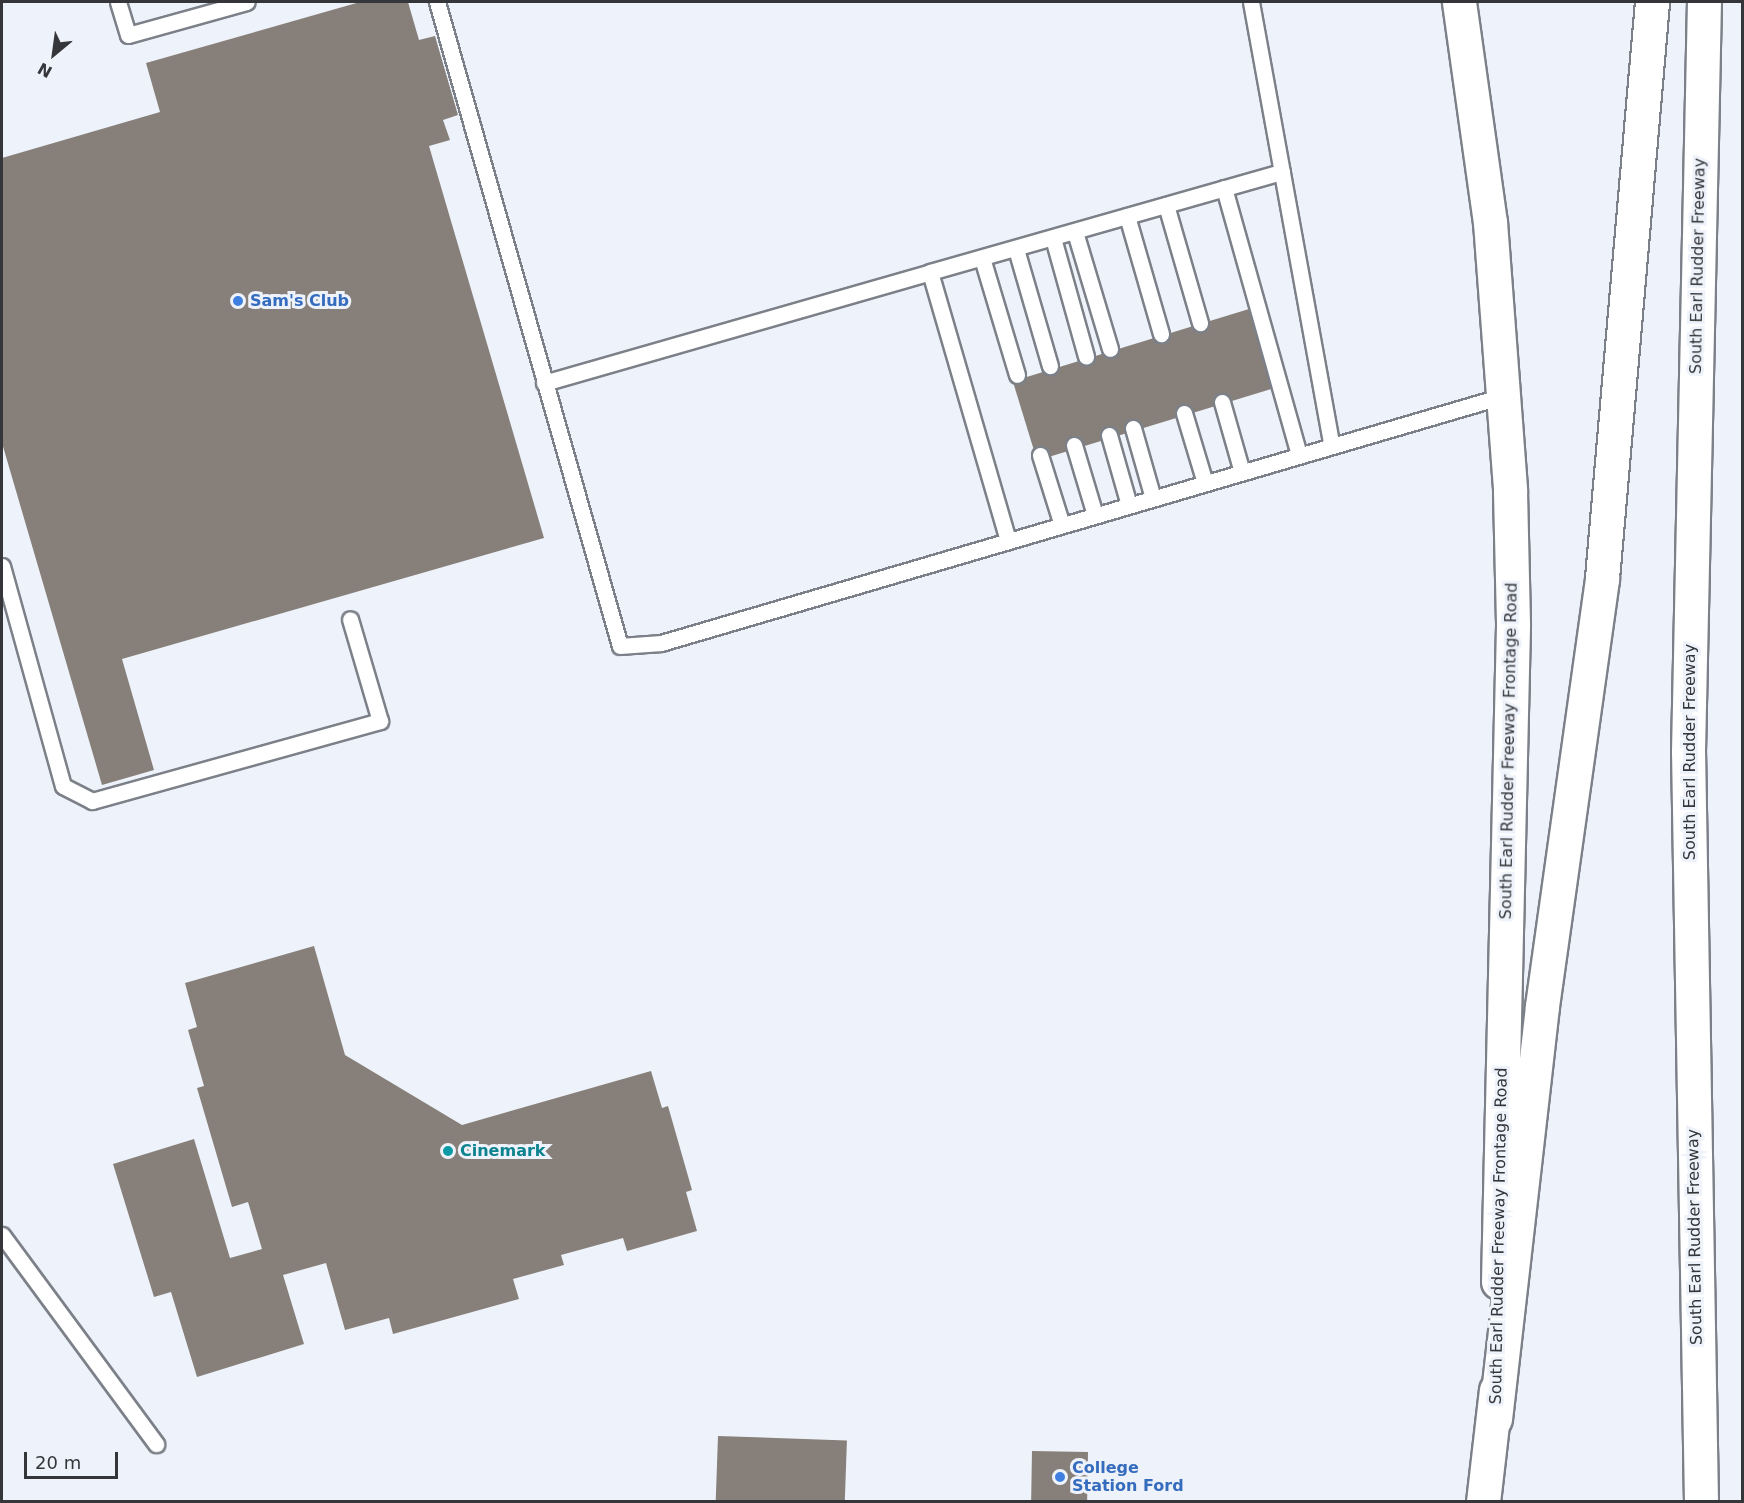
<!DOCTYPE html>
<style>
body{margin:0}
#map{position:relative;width:1744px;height:1503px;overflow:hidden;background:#eef2fa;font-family:"DejaVu Sans",sans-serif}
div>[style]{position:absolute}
.building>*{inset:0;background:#87807a;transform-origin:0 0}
.roads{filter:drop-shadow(2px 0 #7c8088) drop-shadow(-2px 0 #7c8088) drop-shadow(0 2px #7c8088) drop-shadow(0 -2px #7c8088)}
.lane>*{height:15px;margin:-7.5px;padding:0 7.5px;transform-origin:7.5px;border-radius:7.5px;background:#fff}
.secondary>*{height:33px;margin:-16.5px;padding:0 16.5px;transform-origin:16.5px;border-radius:16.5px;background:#fff}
.highway>*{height:33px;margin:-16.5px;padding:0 16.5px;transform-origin:16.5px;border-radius:16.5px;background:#fff}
.dots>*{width:16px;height:16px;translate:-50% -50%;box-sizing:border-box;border:3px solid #eef2fa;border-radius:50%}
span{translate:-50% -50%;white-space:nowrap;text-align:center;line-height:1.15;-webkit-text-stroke:6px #eef2fa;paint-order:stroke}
.street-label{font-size:16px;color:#35363a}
.shop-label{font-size:16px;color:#366cbe;font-weight:700}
.left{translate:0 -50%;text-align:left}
.culture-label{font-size:16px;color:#0d838f;font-weight:700}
.frame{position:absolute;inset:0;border:3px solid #35363a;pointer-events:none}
.north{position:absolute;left:24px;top:24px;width:60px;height:60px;-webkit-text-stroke:4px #eef2fa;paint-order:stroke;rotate:209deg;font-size:16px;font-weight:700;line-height:24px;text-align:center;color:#35363a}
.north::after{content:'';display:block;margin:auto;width:21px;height:27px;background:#35363a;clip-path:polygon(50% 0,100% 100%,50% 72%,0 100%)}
.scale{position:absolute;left:24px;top:1452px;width:94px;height:27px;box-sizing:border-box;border:3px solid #35363a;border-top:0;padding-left:8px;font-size:18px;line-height:21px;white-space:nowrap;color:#35363a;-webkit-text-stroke:4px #eef2fa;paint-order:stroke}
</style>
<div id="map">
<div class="building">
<div style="clip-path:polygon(360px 2px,408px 2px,419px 40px,435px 36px,458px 115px,443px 120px,450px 140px,429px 146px,544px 538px,122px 659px,154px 770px,102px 785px,2px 443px,2px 158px,160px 112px,146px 63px)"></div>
<div style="left:1249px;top:309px;width:83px;height:247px;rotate:73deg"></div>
<div style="clip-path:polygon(314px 946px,345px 1055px,462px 1125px,651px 1071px,662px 1108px,668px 1106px,692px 1190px,686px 1192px,697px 1231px,627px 1251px,623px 1238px,561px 1255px,564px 1265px,513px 1279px,519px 1299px,393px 1334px,389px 1318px,345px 1330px,326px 1263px,283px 1275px,304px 1344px,197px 1377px,171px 1292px,154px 1297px,113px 1164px,194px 1139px,230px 1258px,262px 1249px,248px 1202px,232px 1207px,197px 1088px,204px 1086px,188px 1030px,197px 1027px,185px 983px)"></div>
<div style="left:718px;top:1436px;width:129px;height:66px;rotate:2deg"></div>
<div style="left:1032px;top:1451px;width:56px;height:51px;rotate:1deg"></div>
</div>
<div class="roads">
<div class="lane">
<div style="left:118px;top:2px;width:34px;rotate:73deg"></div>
<div style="left:128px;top:35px;width:123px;rotate:-15.5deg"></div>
<div style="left:437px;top:2px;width:669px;rotate:74.14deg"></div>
<div style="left:620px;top:646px;width:41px;rotate:-4.2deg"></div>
<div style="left:661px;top:643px;width:877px;rotate:-16.35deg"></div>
<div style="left:1251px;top:2px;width:451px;rotate:79.7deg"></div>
<div style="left:1224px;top:188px;width:277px;rotate:74.3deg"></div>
<div style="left:1166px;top:205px;width:123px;rotate:73.9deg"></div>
<div style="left:1127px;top:216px;width:123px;rotate:73.9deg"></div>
<div style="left:1075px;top:232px;width:122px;rotate:73.3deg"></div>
<div style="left:1053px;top:238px;width:123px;rotate:74.4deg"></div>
<div style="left:1016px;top:249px;width:122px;rotate:73.8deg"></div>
<div style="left:982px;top:258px;width:122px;rotate:73.3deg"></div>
<div style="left:930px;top:272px;width:366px;rotate:-15.9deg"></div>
<div style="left:544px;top:383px;width:402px;rotate:-16deg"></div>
<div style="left:930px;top:272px;width:280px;rotate:73.8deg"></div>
<div style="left:1222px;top:402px;width:73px;rotate:74.1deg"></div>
<div style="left:1184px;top:413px;width:73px;rotate:73.3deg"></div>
<div style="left:1133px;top:428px;width:73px;rotate:74.1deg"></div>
<div style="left:1109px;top:435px;width:73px;rotate:74.1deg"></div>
<div style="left:1074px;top:445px;width:73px;rotate:73.3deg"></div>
<div style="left:1040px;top:455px;width:73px;rotate:72.6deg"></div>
<div style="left:2px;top:566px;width:228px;rotate:74.5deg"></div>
<div style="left:63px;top:786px;width:33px;rotate:27deg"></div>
<div style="left:92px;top:801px;width:299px;rotate:-15.5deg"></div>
<div style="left:380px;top:721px;width:106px;rotate:-106.4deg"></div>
<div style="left:2px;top:1235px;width:260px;rotate:53.6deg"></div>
</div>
<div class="secondary">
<div style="left:1459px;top:2px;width:222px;rotate:82deg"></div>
<div style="left:1490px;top:222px;width:270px;rotate:85.7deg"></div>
<div style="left:1510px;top:491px;width:135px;rotate:88.7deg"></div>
<div style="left:1513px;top:626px;width:656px;rotate:91.31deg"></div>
<div style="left:1483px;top:1502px;width:113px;rotate:-83.4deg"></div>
</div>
<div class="highway">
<div style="left:1495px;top:1419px;width:416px;rotate:-83.5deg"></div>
<div style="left:1542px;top:1006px;width:432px;rotate:-82deg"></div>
<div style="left:1602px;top:578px;width:578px;rotate:-85.04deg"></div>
<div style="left:1701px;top:1502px;width:750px;rotate:-90.99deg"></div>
<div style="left:1688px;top:752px;width:750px;rotate:-88.78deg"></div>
</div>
</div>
<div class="dots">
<div style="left:238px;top:301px;background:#3f7fe0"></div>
<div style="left:448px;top:1151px;background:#0f9aa8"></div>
<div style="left:1060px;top:1477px;background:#3f7fe0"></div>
</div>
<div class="street-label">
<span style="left:1698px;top:266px;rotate:-89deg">South Earl Rudder Freeway</span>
<span style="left:1509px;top:751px;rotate:-89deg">South Earl Rudder Freeway Frontage Road</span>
<span style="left:1690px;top:752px;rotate:-90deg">South Earl Rudder Freeway</span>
<span style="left:1499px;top:1236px;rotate:-89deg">South Earl Rudder Freeway Frontage Road</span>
<span style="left:1695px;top:1237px;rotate:-91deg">South Earl Rudder Freeway</span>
</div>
<div class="shop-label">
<span class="left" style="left:250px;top:301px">Sam's Club</span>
<span class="left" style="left:1072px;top:1477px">College<br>Station Ford</span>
</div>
<div class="culture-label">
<span class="left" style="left:460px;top:1151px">Cinemark</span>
</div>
<div class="frame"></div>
<div class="north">N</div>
<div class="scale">20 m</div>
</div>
